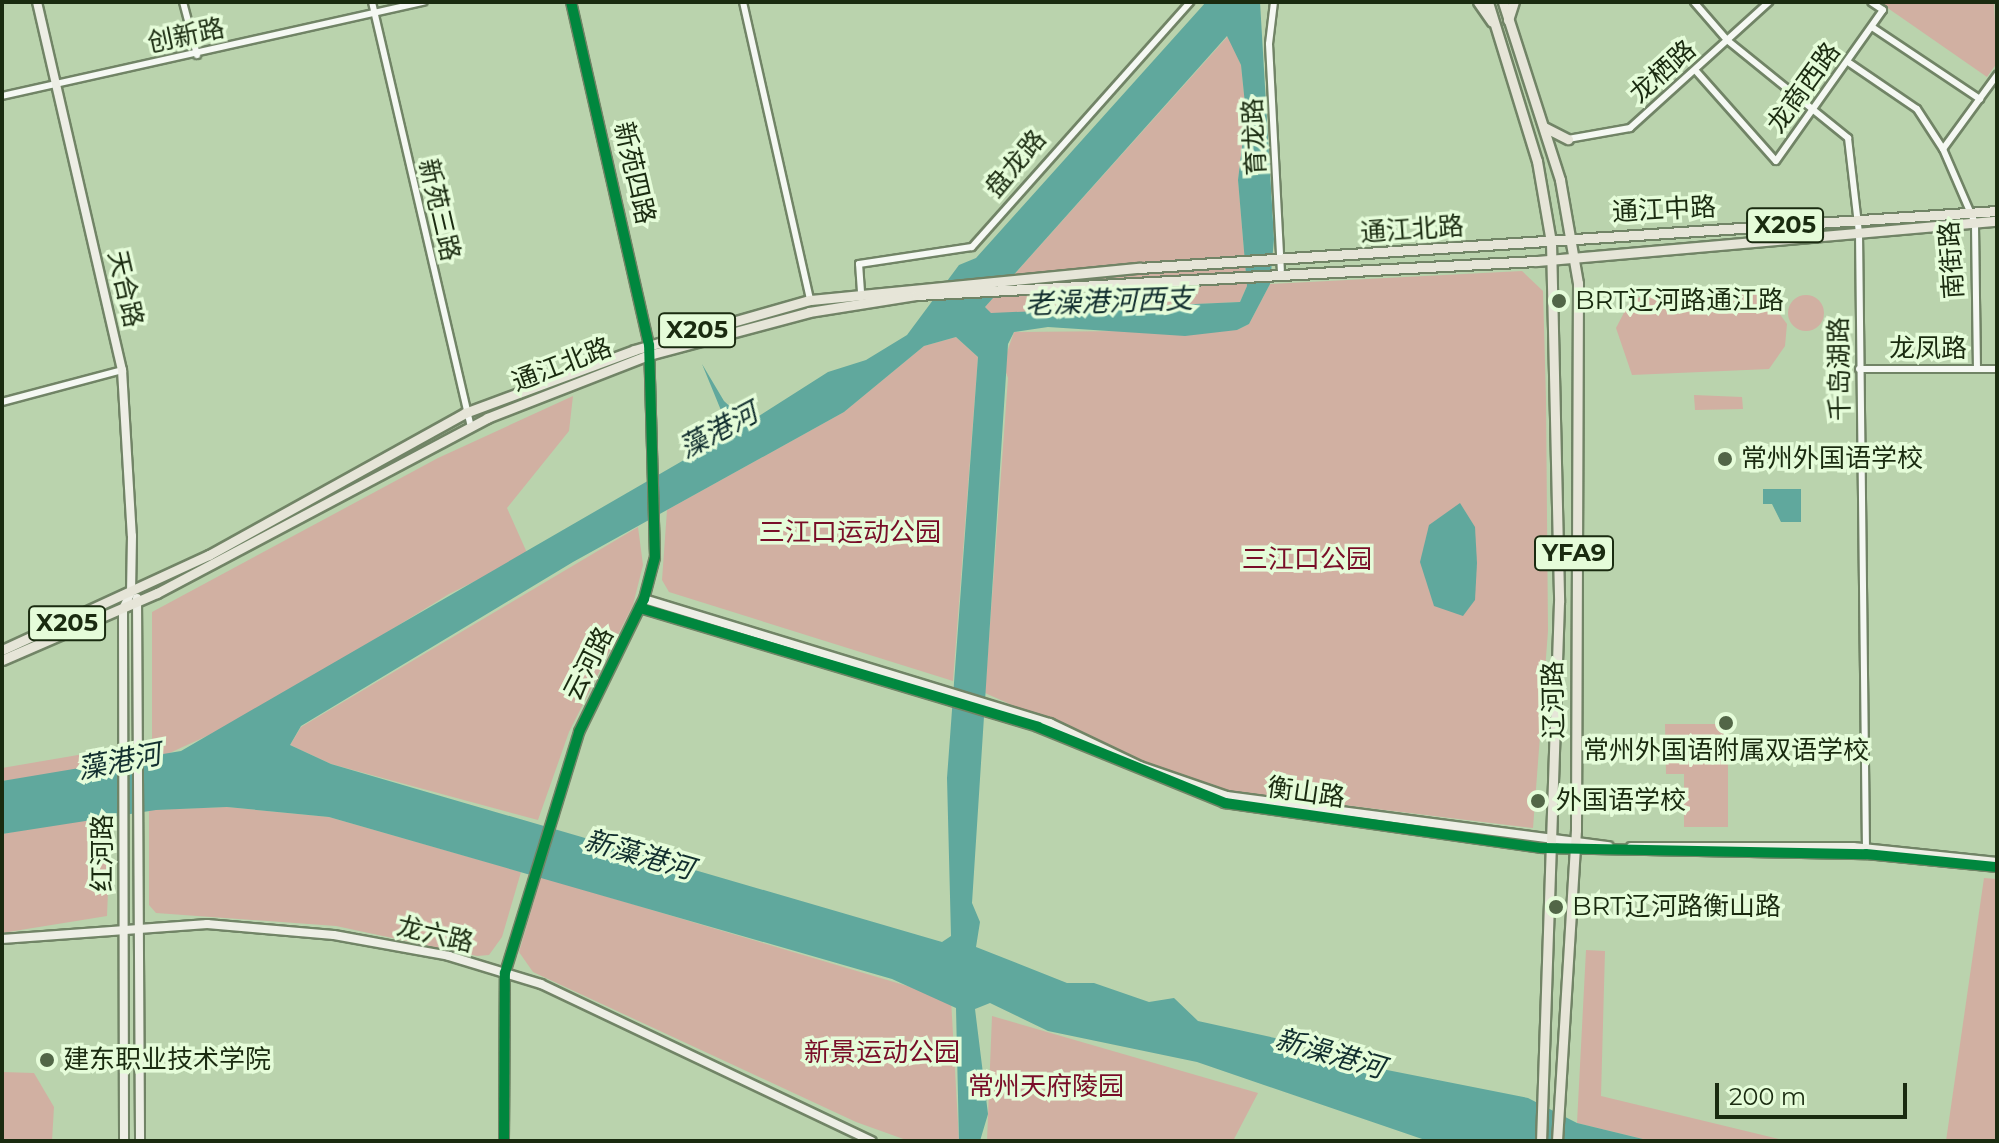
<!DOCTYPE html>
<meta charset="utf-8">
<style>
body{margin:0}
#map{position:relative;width:1999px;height:1143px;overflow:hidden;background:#bad3ad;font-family:Montserrat,"Noto Sans SC",sans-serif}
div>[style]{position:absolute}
.green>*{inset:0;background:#d1b0a2}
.round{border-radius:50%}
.water>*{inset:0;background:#60a89d}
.roads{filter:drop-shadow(2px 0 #718466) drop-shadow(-2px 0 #718466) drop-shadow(0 2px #718466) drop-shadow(0 -2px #718466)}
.street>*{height:6px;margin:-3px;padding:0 3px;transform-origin:3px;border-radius:3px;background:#f5f8f3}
.secondary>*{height:8px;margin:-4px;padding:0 4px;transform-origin:4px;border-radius:4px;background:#edeee5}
.primary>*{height:9px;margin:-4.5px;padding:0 4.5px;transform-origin:4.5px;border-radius:4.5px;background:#e6e5d8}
.cycleway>*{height:10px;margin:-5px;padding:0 5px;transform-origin:5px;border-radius:5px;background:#00873e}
.dots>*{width:22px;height:22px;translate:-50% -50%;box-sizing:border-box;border:4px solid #e5fcd9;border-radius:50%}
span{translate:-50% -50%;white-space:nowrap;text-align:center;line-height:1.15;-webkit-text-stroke:7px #e5fcd9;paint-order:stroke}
.shield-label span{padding:2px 6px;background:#e5fcd9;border:2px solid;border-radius:6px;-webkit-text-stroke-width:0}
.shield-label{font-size:24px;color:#1a2b10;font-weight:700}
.street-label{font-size:26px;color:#1a2b10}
.poi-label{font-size:26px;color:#1a2b10}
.left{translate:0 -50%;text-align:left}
.park-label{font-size:26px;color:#790e28}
.water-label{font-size:28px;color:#122f2f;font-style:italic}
.frame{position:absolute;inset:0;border:4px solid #1a2b10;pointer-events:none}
.scale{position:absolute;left:1715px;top:1083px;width:192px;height:36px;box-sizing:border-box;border:4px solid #1a2b10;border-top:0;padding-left:10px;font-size:24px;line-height:28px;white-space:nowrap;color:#1a2b10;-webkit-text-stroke:6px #e5fcd9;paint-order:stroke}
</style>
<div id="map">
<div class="green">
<div style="clip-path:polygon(1879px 2px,1994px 2px,1997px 63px,1987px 77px)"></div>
<div style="clip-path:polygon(1228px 36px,1241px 65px,1246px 114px,1238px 180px,1247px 286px,1240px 302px,991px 314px,985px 307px)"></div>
<div style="clip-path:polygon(1522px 271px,1543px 291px,1546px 399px,1548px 631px,1533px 828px,1221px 790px,1141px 763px,985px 693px,1008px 378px,1003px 364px,1014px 332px,1237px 330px,1249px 324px,1270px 284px)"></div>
<div style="clip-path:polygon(1740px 288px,1765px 294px,1787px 324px,1785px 346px,1769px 369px,1632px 375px,1616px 328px,1630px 301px,1656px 291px)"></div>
<div class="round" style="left:1788px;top:295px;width:36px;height:36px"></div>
<div style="clip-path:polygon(956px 337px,978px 357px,953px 681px,669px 592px,662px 580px,667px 510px,844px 412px,924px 346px)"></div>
<div style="clip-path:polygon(1694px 395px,1742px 397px,1743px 409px,1695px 410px)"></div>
<div style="clip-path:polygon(573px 396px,569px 431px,507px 508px,528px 555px,449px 594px,253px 715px,152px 761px,152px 612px,438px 458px)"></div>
<div style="clip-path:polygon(638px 527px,643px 565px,633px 605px,569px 732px,538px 820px,331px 764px,290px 745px,301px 727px)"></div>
<div style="clip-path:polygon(1665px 724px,1728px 724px,1728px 827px,1684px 827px,1684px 774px,1666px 774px)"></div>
<div style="clip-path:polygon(113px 749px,113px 766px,2px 781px,2px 768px)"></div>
<div style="clip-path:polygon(227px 807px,329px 817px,521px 872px,502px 937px,489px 955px,477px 956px,336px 926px,156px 913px,149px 905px,149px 810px)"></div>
<div style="clip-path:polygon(111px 815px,107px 916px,2px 933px,2px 834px)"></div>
<div style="clip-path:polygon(541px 877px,951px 999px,959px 1141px,909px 1141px,856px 1122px,533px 972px,519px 952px)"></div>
<div style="clip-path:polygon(1984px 878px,1997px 879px,1997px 1141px,1946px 1141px)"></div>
<div style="clip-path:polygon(1586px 950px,1605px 951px,1601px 1096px,1787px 1141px,1651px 1141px,1577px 1123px)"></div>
<div style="clip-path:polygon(992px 1016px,1258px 1093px,1233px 1141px,987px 1141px)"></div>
<div style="clip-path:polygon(2px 1072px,34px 1073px,54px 1107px,52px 1141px,2px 1141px)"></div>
</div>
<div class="water">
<div style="clip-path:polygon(evenodd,1206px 2px,1260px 2px,1274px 239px,1270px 284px,1249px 324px,1237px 330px,1185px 336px,1048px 327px,1014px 332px,1008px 344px,972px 903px,980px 922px,976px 947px,1067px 983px,1094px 983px,1149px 1002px,1174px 998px,1198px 1021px,1275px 1038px,1291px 1051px,1528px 1098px,1577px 1123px,1651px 1141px,1428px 1141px,1197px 1062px,1048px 1031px,990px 1003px,975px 1009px,988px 1114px,980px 1141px,959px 1141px,956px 1008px,892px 979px,329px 817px,227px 807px,156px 810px,2px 834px,2px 781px,181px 751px,722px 438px,727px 425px,702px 364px,724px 401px,748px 423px,828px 372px,866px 360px,907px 335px,959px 265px,976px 258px,1206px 2px,1227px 36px,1241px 65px,1246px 114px,1238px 180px,1247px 286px,1240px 302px,991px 313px,985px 307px,1227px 36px,1206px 2px,956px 337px,978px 357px,947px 778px,951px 936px,942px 942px,331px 764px,290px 745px,301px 726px,573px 562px,844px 412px,924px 346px,956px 337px)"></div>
<div style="clip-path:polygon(1763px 489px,1801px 489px,1801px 522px,1781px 522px,1772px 504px,1763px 504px)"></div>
<div style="clip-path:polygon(1460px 503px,1475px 527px,1477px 563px,1475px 600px,1463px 616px,1434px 606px,1420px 562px,1429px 525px)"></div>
</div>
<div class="roads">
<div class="street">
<div style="left:183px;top:2px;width:55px;rotate:75.2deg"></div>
<div style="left:372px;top:2px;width:435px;rotate:76.9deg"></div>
<div style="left:743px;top:2px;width:305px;rotate:77.3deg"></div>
<div style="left:1274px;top:2px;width:42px;rotate:96.8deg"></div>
<div style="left:1269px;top:44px;width:226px;rotate:87deg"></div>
<div style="left:1694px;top:2px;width:50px;rotate:49deg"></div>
<div style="left:1727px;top:40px;width:156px;rotate:39deg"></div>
<div style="left:1848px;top:138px;width:96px;rotate:83.4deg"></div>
<div style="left:1859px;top:233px;width:618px;rotate:89.35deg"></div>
<div style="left:1872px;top:27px;width:130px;rotate:33.7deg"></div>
<div style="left:1848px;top:62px;width:83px;rotate:34.3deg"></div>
<div style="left:1917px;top:109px;width:48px;rotate:57deg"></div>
<div style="left:1696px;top:71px;width:120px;rotate:48.4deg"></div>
<div style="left:1776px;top:161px;width:185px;rotate:-54.7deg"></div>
<div style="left:1883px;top:10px;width:14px;rotate:-146deg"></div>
<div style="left:2px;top:96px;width:432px;rotate:-12.6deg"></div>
<div style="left:1568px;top:139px;width:63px;rotate:-10.1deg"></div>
<div style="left:1630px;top:128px;width:188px;rotate:-42.2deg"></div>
<div style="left:861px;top:292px;width:28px;rotate:-94deg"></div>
<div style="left:859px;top:264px;width:114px;rotate:-8.6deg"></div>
<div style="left:972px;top:247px;width:328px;rotate:-48.3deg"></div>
<div style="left:1859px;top:369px;width:138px"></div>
<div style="left:1977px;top:369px;width:146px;rotate:-90.8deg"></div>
<div style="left:1975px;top:223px;width:81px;rotate:-113.4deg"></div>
<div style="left:1943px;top:149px;width:92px;rotate:-53.9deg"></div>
<div style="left:2px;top:402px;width:124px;rotate:-14.9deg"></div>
</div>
<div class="secondary">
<div style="left:37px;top:2px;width:378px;rotate:77deg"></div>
<div style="left:122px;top:370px;width:166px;rotate:86.6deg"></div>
<div style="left:132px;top:536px;width:56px;rotate:91deg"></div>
<div style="left:131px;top:592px;width:19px;rotate:115deg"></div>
<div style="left:123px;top:609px;width:532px;rotate:89.89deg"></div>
<div style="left:137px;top:598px;width:543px;rotate:89.68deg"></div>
<div style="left:644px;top:599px;width:425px;rotate:17deg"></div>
<div style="left:1050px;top:723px;width:100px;rotate:25.5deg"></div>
<div style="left:1140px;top:766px;width:92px;rotate:19deg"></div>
<div style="left:1227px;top:796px;width:385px;rotate:7.5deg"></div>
<div style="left:640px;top:608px;width:415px;rotate:16.6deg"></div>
<div style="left:1038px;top:727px;width:202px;rotate:22.1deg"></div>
<div style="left:1225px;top:803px;width:320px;rotate:8.1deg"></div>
<div style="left:1542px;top:848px;width:324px;rotate:1.1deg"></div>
<div style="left:1866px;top:854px;width:132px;rotate:5.7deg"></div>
<div style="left:1631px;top:847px;width:222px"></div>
<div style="left:1853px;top:847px;width:145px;rotate:5.9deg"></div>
<div style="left:2px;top:939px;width:206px;rotate:-4.2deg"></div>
<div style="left:207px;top:924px;width:127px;rotate:5deg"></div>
<div style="left:334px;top:935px;width:117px;rotate:10.3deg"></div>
<div style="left:449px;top:956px;width:96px;rotate:16.9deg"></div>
<div style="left:541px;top:984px;width:366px;rotate:25.4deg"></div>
<div style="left:504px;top:1141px;width:168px;rotate:-89.7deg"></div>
<div style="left:505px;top:973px;width:252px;rotate:-72.9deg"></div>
<div style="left:579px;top:732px;width:148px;rotate:-64deg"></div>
<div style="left:644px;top:599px;width:43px;rotate:-75.3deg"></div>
<div style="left:655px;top:557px;width:212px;rotate:-91.6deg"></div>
<div style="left:649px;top:345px;width:352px;rotate:-102.8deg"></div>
</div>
<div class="primary">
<div style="left:1478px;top:2px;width:24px;rotate:55deg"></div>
<div style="left:1488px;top:2px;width:166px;rotate:72.9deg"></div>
<div style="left:1537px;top:161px;width:82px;rotate:80.2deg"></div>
<div style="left:1551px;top:242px;width:360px;rotate:88.7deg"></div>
<div style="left:1559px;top:602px;width:539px;rotate:91.91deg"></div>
<div style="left:1503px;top:2px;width:187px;rotate:72.2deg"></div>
<div style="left:1560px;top:180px;width:105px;rotate:80.1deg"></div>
<div style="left:1578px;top:283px;width:547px;rotate:90.21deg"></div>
<div style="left:1576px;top:830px;width:312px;rotate:93.5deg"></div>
<div style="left:1508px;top:20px;width:19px;rotate:-72deg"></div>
<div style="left:1544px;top:127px;width:27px;rotate:27deg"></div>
<div style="left:2px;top:650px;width:228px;rotate:-24.7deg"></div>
<div style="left:209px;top:555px;width:293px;rotate:-29deg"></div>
<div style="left:465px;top:413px;width:180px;rotate:-20.4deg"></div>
<div style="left:634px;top:350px;width:183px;rotate:-15.9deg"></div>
<div style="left:810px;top:300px;width:331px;rotate:-5.6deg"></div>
<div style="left:1139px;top:268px;width:860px;rotate:-3.8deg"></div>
<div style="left:2px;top:660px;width:169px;rotate:-23.4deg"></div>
<div style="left:157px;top:593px;width:374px;rotate:-27.9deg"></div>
<div style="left:487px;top:418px;width:174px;rotate:-21.3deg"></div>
<div style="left:649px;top:355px;width:166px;rotate:-15deg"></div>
<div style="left:809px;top:312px;width:108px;rotate:-9deg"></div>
<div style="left:916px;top:295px;width:621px;rotate:-3.14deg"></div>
<div style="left:1536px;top:261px;width:463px;rotate:-5deg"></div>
</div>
</div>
<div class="cycleway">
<div style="left:640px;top:608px;width:415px;rotate:16.6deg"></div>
<div style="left:1038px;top:727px;width:202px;rotate:22.1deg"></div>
<div style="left:1225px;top:803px;width:320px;rotate:8.1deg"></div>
<div style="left:1542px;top:848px;width:324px;rotate:1.1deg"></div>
<div style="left:1866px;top:854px;width:132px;rotate:5.7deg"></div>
<div style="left:504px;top:1141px;width:168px;rotate:-89.7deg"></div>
<div style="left:505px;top:973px;width:252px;rotate:-72.9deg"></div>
<div style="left:579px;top:732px;width:148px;rotate:-64deg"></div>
<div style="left:644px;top:599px;width:43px;rotate:-75.3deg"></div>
<div style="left:655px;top:557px;width:212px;rotate:-91.6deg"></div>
<div style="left:649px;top:345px;width:352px;rotate:-102.8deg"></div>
</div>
<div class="dots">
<div style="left:1559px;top:301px;background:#526647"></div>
<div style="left:1725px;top:459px;background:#526647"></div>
<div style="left:1726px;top:723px;background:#526647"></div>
<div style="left:1538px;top:801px;background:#526647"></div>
<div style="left:1556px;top:907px;background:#526647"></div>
<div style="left:47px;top:1060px;background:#526647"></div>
</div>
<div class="shield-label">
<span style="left:1785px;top:225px">X205</span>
<span style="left:697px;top:330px">X205</span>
<span style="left:1574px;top:553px">YFA9</span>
<span style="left:67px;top:623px">X205</span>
</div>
<div class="street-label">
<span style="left:186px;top:36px;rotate:-12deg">创新路</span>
<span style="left:1663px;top:72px;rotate:-42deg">龙栖路</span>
<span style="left:1804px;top:88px;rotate:-54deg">龙商西路</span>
<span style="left:1255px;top:137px;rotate:-93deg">育龙路</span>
<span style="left:1016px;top:164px;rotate:-50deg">盘龙路</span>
<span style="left:634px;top:173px;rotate:77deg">新苑四路</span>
<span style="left:439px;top:210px;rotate:77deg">新苑三路</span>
<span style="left:1664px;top:210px;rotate:-3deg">通江中路</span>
<span style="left:1412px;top:230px;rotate:-4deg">通江北路</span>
<span style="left:1952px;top:260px;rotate:-94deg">南街路</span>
<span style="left:125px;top:289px;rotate:77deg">天合路</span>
<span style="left:1928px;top:349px">龙凤路</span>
<span style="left:562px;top:365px;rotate:-21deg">通江北路</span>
<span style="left:1840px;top:369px;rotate:-91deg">千岛湖路</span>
<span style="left:589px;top:664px;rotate:-63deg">云河路</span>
<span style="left:1554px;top:700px;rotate:-91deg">辽河路</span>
<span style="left:1306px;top:793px;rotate:8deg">衡山路</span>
<span style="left:103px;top:853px;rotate:-90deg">红河路</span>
<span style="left:435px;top:935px;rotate:13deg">龙六路</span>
</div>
<div class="poi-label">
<span class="left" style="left:1575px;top:301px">BRT辽河路通江路</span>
<span class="left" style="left:1741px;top:459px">常州外国语学校</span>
<span style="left:1726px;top:751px">常州外国语附属双语学校</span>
<span class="left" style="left:1556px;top:801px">外国语学校</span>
<span class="left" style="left:1572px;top:907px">BRT辽河路衡山路</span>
<span class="left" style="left:63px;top:1060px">建东职业技术学院</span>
</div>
<div class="park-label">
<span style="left:850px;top:533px">三江口运动公园</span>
<span style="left:1307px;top:560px">三江口公园</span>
<span style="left:882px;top:1053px">新景运动公园</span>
<span style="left:1046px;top:1087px">常州天府陵园</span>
</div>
<div class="water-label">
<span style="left:1109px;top:301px;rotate:-2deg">老澡港河西支</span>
<span style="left:718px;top:430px;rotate:-28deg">藻港河</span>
<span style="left:119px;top:761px;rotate:-11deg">藻港河</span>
<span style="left:639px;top:854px;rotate:16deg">新藻港河</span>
<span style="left:1330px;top:1053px;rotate:16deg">新澡港河</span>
</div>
<div class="frame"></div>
<div class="scale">200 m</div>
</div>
